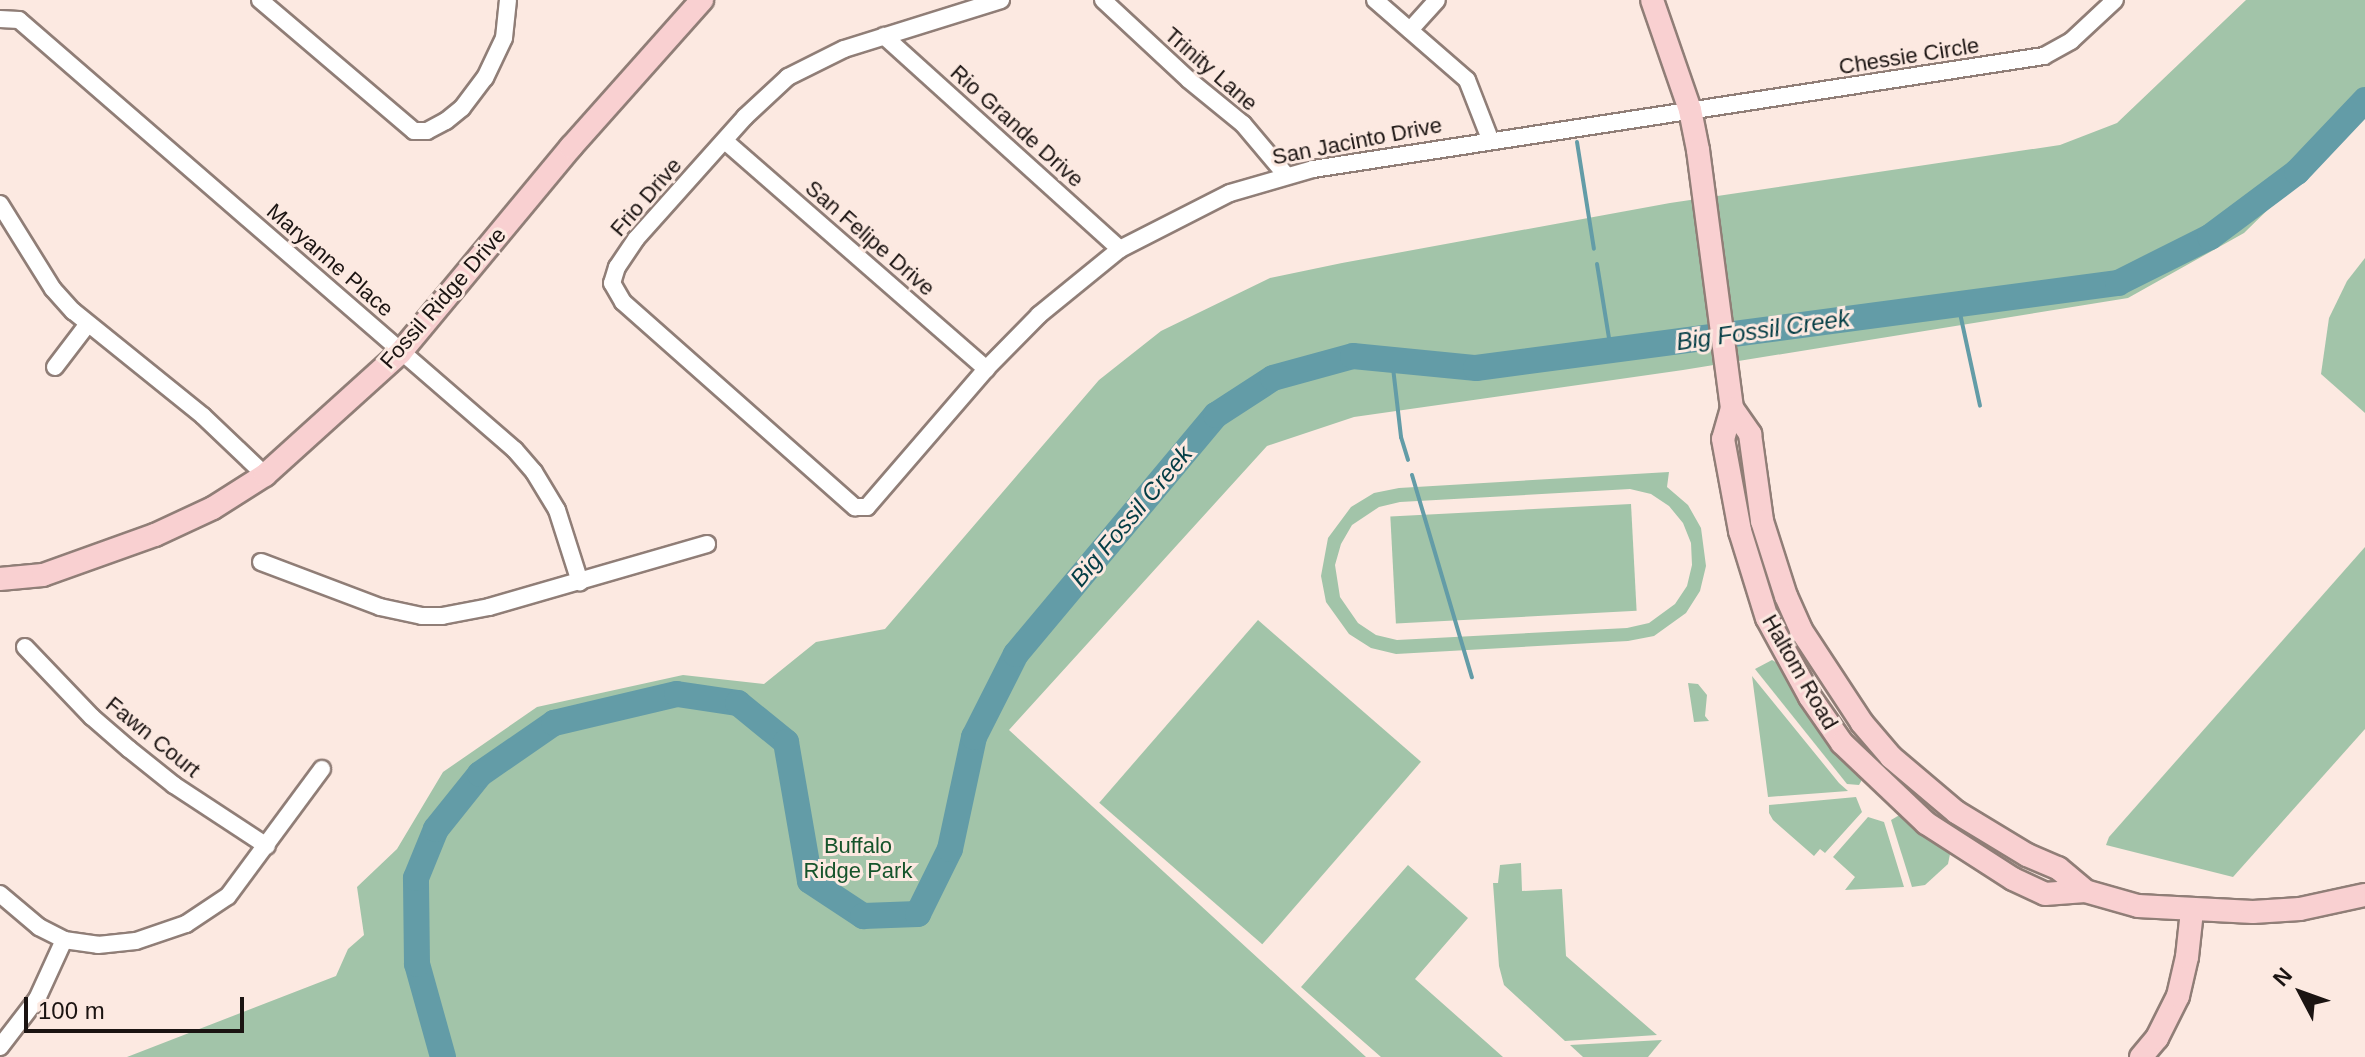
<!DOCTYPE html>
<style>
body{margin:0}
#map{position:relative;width:2365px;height:1057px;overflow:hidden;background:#fce9e1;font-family:Helvetica,sans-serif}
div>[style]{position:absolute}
.green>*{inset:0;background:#a2c4a9;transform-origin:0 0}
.stream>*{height:4px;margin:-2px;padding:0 2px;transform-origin:2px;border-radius:2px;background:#639ca7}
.river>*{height:26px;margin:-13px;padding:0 13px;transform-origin:13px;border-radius:13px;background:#639ca7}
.roads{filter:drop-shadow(2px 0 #907e77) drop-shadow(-2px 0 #907e77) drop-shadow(0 2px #907e77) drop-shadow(0 -2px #907e77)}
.street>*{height:16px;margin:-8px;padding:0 8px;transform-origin:8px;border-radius:8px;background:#fff}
.secondary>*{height:22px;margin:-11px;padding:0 11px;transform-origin:11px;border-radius:11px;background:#f9d0d1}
span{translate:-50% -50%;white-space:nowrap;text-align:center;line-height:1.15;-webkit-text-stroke:6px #fce9e1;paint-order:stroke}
.street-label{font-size:22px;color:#1b1412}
.park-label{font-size:22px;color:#15542b}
.water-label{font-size:24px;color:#043d45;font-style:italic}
.north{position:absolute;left:2261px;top:953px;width:80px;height:80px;-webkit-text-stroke:6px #fce9e1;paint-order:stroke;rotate:311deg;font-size:22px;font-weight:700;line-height:32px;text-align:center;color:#1b1412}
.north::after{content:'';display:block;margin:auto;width:28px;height:36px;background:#1b1412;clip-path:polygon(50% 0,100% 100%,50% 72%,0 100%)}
.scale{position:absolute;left:24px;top:997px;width:220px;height:36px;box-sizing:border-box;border:4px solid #1b1412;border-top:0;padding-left:10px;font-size:24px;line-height:28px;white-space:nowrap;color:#1b1412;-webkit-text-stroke:6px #fce9e1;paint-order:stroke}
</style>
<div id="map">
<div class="green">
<div style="clip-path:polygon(2246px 0,2365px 0,2365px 115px,2244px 233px,2128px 298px,1683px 370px,1354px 417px,1267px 446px,1009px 730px,1366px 1057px,127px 1057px,336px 976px,348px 949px,364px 935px,357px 887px,397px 849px,443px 772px,537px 707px,683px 675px,764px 684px,816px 642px,885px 629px,1099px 380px,1161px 331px,1270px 278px,1342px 263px,1670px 203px,2060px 145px,2117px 123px)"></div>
<div style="clip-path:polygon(2365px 258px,2365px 413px,2321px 374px,2329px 318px,2347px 281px)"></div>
<div style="clip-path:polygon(evenodd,1669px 472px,1667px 487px,1688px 505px,1701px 528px,1706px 566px,1700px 591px,1686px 613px,1654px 636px,1628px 641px,1396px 654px,1371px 648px,1349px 634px,1326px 602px,1321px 576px,1328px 538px,1351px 507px,1374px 493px,1399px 488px,1669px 472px,1630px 489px,1651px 494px,1669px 506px,1683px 523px,1691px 543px,1692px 565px,1687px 586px,1675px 604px,1649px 623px,1627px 628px,1397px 640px,1376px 635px,1358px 623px,1340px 597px,1335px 565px,1341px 544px,1352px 525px,1379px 507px,1400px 502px,1630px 489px)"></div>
<div style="left:1631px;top:504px;width:107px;height:241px;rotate:87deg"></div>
<div style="clip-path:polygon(2365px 547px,2365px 729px,2233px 877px,2106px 845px,2109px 837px)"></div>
<div style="left:1258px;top:620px;width:216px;height:242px;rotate:41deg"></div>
<div style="clip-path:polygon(1772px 660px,1781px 665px,1864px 776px,1859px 785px,1847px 784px,1755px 669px)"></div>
<div style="clip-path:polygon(1752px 676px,1839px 783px,1848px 791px,1768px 797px)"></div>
<div style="clip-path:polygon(1688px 683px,1698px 684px,1707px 695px,1705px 716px,1709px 721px,1694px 722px)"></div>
<div style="clip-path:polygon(1856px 797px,1862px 812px,1825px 853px,1820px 849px,1814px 856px,1773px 820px,1769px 813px,1769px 805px)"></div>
<div style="clip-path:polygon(1903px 813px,1950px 854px,1948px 864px,1925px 885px,1912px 887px,1891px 820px)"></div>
<div style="clip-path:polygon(1868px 817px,1884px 822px,1904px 887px,1845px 890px,1855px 877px,1833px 857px)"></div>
<div style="clip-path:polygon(1521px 863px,1522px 891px,1562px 889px,1566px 956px,1657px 1035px,1565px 1041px,1504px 985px,1499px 966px,1493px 883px,1498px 883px,1500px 865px)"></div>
<div style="clip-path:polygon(1408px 865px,1468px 918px,1415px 979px,1503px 1057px,1381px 1057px,1301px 987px)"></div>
<div style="clip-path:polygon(1662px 1040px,1648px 1057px,1583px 1057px,1570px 1045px)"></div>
</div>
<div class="stream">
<div style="left:1577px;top:142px;width:108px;rotate:81deg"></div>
<div style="left:1597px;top:264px;width:87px;rotate:80.8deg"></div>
<div style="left:1958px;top:304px;width:104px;rotate:77.8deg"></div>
<div style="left:1392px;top:359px;width:79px;rotate:83.4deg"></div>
<div style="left:1401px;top:437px;width:24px;rotate:73deg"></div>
<div style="left:1412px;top:475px;width:211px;rotate:73.5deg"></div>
</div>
<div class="river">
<div style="left:443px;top:1057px;width:97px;rotate:-105.6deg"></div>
<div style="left:417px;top:964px;width:86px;rotate:-90.7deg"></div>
<div style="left:416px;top:878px;width:53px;rotate:-67.8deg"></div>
<div style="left:436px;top:829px;width:70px;rotate:-51.3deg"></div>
<div style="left:480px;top:774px;width:90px;rotate:-34.6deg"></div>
<div style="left:554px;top:723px;width:126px;rotate:-13.3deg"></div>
<div style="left:677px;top:694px;width:62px;rotate:8.4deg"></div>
<div style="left:738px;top:703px;width:62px;rotate:39.1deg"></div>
<div style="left:786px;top:742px;width:141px;rotate:80.2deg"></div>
<div style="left:810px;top:881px;width:64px;rotate:33.4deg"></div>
<div style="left:863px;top:916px;width:55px;rotate:-2.1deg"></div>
<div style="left:918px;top:914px;width:72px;rotate:-63.8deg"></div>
<div style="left:950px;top:849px;width:115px;rotate:-77.9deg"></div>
<div style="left:974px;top:737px;width:93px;rotate:-63.2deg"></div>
<div style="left:1016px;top:654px;width:312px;rotate:-50.1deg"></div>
<div style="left:1216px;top:415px;width:68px;rotate:-33deg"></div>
<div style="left:1273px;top:378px;width:83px;rotate:-15.4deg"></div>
<div style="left:1353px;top:356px;width:124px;rotate:5.6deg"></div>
<div style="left:1476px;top:368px;width:648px;rotate:-7.54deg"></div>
<div style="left:2118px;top:283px;width:103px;rotate:-26.6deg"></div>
<div style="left:2210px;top:237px;width:109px;rotate:-36.8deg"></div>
<div style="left:2297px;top:172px;width:99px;rotate:-46.6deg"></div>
</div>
<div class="roads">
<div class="street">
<div style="left:260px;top:0;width:202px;rotate:40.4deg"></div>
<div style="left:414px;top:131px;width:13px"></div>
<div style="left:427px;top:131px;width:21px;rotate:-28deg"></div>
<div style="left:446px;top:121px;width:21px;rotate:-39deg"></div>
<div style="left:462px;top:108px;width:38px;rotate:-53deg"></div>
<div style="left:485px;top:78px;width:44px;rotate:-64.6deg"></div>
<div style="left:504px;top:38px;width:38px;rotate:-84deg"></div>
<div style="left:1001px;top:0;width:164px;rotate:162.7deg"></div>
<div style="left:844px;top:49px;width:63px;rotate:153.4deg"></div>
<div style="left:788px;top:77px;width:59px;rotate:137.1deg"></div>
<div style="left:745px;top:117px;width:164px;rotate:131.8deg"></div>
<div style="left:636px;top:239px;width:34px;rotate:124deg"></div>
<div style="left:617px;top:267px;width:17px;rotate:107deg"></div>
<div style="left:612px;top:283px;width:22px;rotate:60deg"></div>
<div style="left:623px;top:302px;width:310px;rotate:41.5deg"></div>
<div style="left:855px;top:507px;width:12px"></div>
<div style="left:867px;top:507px;width:182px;rotate:-49.2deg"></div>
<div style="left:986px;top:369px;width:76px;rotate:-45.5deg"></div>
<div style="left:1039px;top:315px;width:104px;rotate:-39.2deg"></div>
<div style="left:1120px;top:249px;width:123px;rotate:-27deg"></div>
<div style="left:1230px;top:193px;width:86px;rotate:-16.1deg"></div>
<div style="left:1313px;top:169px;width:740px;rotate:-8.79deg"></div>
<div style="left:2044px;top:56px;width:31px;rotate:-29deg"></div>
<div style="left:2071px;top:41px;width:60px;rotate:-43deg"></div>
<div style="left:1103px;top:0;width:117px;rotate:42.9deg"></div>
<div style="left:1189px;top:80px;width:70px;rotate:39.2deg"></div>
<div style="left:1243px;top:124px;width:67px;rotate:49.9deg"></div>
<div style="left:1375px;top:0;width:122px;rotate:41deg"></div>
<div style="left:1467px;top:80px;width:63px;rotate:68.7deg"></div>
<div style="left:0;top:19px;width:19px;rotate:3deg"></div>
<div style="left:19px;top:20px;width:656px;rotate:40.92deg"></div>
<div style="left:515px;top:450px;width:29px;rotate:49deg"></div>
<div style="left:534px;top:472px;width:44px;rotate:58.8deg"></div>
<div style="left:557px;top:510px;width:76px;rotate:72.3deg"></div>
<div style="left:1410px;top:30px;width:40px;rotate:-48deg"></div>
<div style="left:884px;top:36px;width:318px;rotate:42.1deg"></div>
<div style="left:725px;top:141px;width:347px;rotate:41.1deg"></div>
<div style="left:0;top:204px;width:100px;rotate:58.1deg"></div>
<div style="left:53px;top:289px;width:30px;rotate:48deg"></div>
<div style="left:73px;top:311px;width:167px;rotate:38.9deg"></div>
<div style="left:203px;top:416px;width:86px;rotate:43.6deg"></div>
<div style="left:55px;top:367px;width:53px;rotate:-52.7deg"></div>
<div style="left:261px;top:562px;width:127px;rotate:20.7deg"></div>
<div style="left:380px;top:607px;width:43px;rotate:12.1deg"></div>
<div style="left:422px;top:616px;width:20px"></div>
<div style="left:442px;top:616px;width:48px;rotate:-10.8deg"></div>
<div style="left:489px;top:607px;width:227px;rotate:-16.1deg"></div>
<div style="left:25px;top:647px;width:97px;rotate:46.3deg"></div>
<div style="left:92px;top:717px;width:49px;rotate:40.9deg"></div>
<div style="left:129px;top:749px;width:58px;rotate:38.7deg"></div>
<div style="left:174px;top:785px;width:111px;rotate:33.3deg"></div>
<div style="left:0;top:894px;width:51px;rotate:40.2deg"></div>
<div style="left:39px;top:927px;width:28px;rotate:27deg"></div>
<div style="left:64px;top:940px;width:34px;rotate:8deg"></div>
<div style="left:98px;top:945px;width:38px;rotate:-6deg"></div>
<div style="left:136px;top:941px;width:53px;rotate:-18.8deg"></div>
<div style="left:186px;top:924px;width:50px;rotate:-33.7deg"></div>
<div style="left:228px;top:896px;width:158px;rotate:-53.5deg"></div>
<div style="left:0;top:1047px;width:61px;rotate:-52.4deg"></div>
<div style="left:37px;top:999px;width:65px;rotate:-65.4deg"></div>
</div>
<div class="secondary">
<div style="left:1652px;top:0;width:116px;rotate:70.9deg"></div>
<div style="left:1690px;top:110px;width:41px;rotate:78.7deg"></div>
<div style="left:1698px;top:150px;width:260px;rotate:82.5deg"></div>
<div style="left:1732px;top:408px;width:32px;rotate:106deg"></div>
<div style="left:1723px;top:439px;width:94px;rotate:79.5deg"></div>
<div style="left:1740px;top:531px;width:91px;rotate:72.8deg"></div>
<div style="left:1767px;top:618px;width:90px;rotate:61.4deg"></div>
<div style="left:1810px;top:697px;width:56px;rotate:55.2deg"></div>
<div style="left:1842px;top:743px;width:116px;rotate:43.6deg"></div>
<div style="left:1926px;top:823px;width:103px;rotate:32.8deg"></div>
<div style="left:2013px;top:879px;width:35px;rotate:25deg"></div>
<div style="left:2045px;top:894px;width:40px;rotate:-4.3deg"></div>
<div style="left:2085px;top:891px;width:55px;rotate:15.8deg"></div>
<div style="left:2138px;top:906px;width:115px;rotate:3deg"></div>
<div style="left:2253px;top:912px;width:47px;rotate:-3.7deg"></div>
<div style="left:2300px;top:909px;width:66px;rotate:-12.2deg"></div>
<div style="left:1732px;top:408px;width:32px;rotate:55deg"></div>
<div style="left:1750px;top:434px;width:88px;rotate:82.1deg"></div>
<div style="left:1762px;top:521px;width:79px;rotate:72.3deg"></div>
<div style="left:1786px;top:596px;width:37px;rotate:66deg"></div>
<div style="left:1801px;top:630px;width:111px;rotate:56.7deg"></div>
<div style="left:1862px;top:723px;width:45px;rotate:49.5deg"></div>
<div style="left:1891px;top:757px;width:85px;rotate:40.2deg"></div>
<div style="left:1956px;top:812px;width:83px;rotate:31.2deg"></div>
<div style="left:2027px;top:855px;width:34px;rotate:23deg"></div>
<div style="left:2058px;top:868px;width:35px;rotate:40deg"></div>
<div style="left:0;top:579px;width:43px;rotate:-5.3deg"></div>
<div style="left:43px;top:575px;width:119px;rotate:-19.7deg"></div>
<div style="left:155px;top:535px;width:64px;rotate:-25deg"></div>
<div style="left:213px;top:508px;width:62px;rotate:-32.4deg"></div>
<div style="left:265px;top:475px;width:182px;rotate:-42.1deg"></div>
<div style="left:400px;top:353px;width:268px;rotate:-50.3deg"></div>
<div style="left:571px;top:147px;width:197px;rotate:-48.3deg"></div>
<div style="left:2141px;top:1057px;width:25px;rotate:-50deg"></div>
<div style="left:2157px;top:1038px;width:47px;rotate:-63.4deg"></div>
<div style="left:2178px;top:996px;width:40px;rotate:-77deg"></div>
<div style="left:2187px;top:957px;width:46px;rotate:-83.8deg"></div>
</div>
</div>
<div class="street-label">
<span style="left:1909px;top:56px;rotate:-9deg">Chessie Circle</span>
<span style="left:1211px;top:69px;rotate:41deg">Trinity Lane</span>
<span style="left:1017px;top:126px;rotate:42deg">Rio Grande Drive</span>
<span style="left:1357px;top:141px;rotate:-11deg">San Jacinto Drive</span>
<span style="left:646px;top:197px;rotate:-49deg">Frio Drive</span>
<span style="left:870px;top:238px;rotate:41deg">San Felipe Drive</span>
<span style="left:330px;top:260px;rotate:41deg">Maryanne Place</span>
<span style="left:443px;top:298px;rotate:-49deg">Fossil Ridge Drive</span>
<span style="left:1800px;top:672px;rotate:60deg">Haltom Road</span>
<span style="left:153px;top:737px;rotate:39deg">Fawn Court</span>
</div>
<div class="park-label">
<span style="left:858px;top:858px">Buffalo<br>Ridge Park</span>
</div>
<div class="water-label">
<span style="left:1763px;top:330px;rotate:-8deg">Big Fossil Creek</span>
<span style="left:1131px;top:516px;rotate:-50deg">Big Fossil Creek</span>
</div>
<div class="north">N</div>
<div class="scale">100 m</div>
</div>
